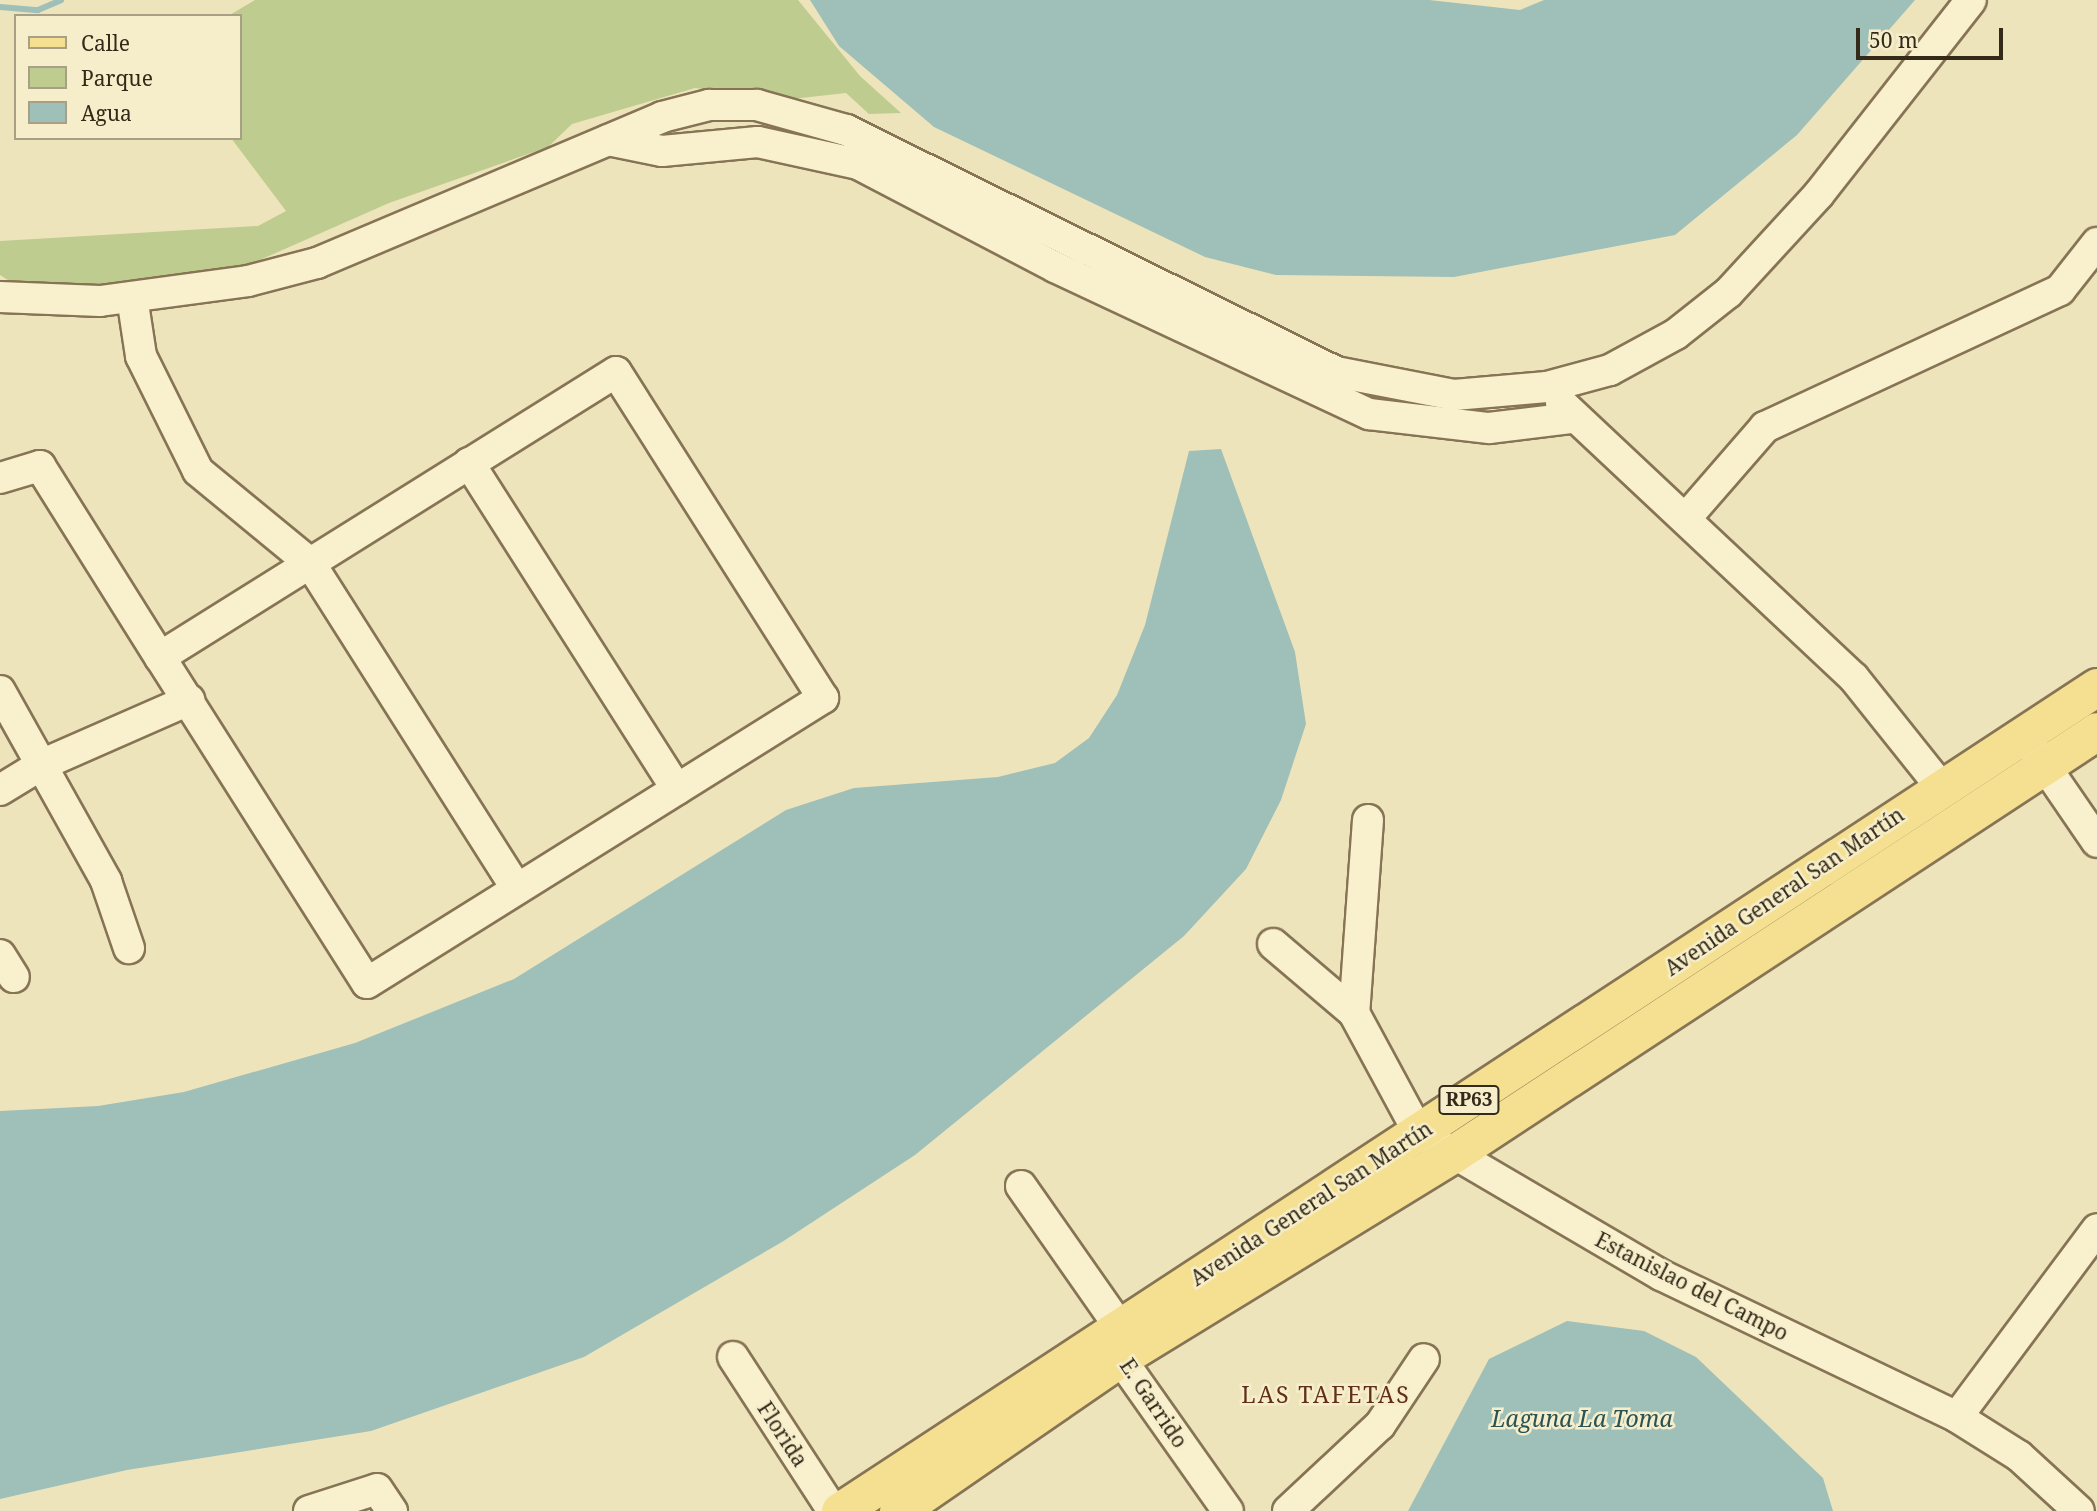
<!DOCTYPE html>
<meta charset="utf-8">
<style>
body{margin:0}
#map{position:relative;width:2097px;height:1511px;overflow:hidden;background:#eee4bb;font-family:"Noto Serif",serif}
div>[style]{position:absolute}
.green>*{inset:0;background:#bfcc8f}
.water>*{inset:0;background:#9fbfb9}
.stream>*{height:6px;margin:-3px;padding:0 3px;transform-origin:3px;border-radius:3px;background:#9fbfb9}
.roads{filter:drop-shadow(2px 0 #867455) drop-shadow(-2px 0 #867455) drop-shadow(0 2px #867455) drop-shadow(0 -2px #867455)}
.minor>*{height:30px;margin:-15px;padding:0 15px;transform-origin:15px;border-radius:15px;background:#f9f1ce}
.major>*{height:37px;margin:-18.5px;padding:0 18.5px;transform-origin:18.5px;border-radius:18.5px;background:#f4e090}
span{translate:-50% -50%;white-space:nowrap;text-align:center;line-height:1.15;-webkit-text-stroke:5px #f6eecb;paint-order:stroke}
.shield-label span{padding:2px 5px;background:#f6eecb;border:2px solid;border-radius:5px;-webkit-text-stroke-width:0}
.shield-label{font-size:19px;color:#342a1a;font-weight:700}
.street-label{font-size:21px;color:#342a1a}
.neighbourhood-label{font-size:23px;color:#623019;letter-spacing:2px}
.water-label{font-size:23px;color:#295355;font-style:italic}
.legend{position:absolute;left:14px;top:14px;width:228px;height:126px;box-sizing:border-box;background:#f6eecb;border:2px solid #a8a084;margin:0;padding:9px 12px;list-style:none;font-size:21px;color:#342a1a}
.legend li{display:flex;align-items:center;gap:14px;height:35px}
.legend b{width:35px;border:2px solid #a8a084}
.scale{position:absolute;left:1856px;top:28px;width:147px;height:32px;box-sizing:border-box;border:4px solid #342a1a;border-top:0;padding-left:9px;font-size:21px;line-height:24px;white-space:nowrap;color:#342a1a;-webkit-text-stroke:5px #f6eecb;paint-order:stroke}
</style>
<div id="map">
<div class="green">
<div style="clip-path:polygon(255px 0,798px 0,860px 76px,901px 113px,869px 114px,846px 93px,783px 100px,695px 88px,572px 124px,548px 147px,389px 203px,244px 267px,30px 294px,0 275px,0 241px,258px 226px,286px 211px,231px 138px,240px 138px,240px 16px,228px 16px)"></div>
</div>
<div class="water">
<div style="clip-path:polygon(810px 0,1429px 0,1520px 10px,1544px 0,1915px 0,1797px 135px,1675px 235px,1454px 277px,1276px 275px,1205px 257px,934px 127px,839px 46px)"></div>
<div style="clip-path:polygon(1221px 449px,1295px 652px,1306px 724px,1281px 800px,1246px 869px,1184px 936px,915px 1155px,782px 1242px,584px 1357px,371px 1431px,127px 1470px,0 1499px,0 1111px,98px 1106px,184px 1092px,355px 1043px,514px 979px,786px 810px,854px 788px,998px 777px,1055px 763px,1089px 738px,1117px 695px,1145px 625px,1189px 451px)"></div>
<div style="clip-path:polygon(1567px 1321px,1644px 1331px,1696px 1357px,1823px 1478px,1833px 1511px,1408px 1511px,1489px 1359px)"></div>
</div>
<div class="stream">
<div style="left:0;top:7px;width:38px;rotate:5deg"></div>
<div style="left:38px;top:10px;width:25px;rotate:-23deg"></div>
</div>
<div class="roads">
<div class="minor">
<div style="left:608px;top:140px;width:55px;rotate:11.5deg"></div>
<div style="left:662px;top:151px;width:96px;rotate:-5.4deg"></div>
<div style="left:758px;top:142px;width:102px;rotate:12.4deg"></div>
<div style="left:858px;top:164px;width:222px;rotate:27.6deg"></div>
<div style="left:1055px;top:267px;width:347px;rotate:25.1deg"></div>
<div style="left:1369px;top:414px;width:121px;rotate:6.7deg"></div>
<div style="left:1489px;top:428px;width:84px;rotate:-6.9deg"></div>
<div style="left:0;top:297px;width:100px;rotate:2.3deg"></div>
<div style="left:100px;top:301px;width:149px;rotate:-7.7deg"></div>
<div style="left:248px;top:281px;width:71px;rotate:-14.6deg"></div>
<div style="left:317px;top:263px;width:375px;rotate:-22.9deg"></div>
<div style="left:662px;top:117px;width:49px;rotate:-14.3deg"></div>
<div style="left:709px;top:105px;width:48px"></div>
<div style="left:757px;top:105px;width:92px;rotate:15.7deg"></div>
<div style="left:846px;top:130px;width:547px;rotate:26.28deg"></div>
<div style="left:1336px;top:372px;width:120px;rotate:11deg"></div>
<div style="left:1454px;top:395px;width:93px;rotate:-4.9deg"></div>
<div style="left:1547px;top:387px;width:65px;rotate:-15.1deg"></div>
<div style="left:1610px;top:370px;width:75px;rotate:-28.6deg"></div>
<div style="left:1676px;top:334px;width:66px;rotate:-38.3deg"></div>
<div style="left:1728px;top:293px;width:134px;rotate:-47.4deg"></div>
<div style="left:1819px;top:194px;width:246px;rotate:-51.9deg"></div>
<div style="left:132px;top:297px;width:60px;rotate:81.3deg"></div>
<div style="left:141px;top:356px;width:128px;rotate:63.6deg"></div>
<div style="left:198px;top:471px;width:145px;rotate:39.4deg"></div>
<div style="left:310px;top:563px;width:386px;rotate:57.6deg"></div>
<div style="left:1561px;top:403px;width:402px;rotate:43.2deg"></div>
<div style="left:1854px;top:678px;width:139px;rotate:51.4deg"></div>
<div style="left:469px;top:463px;width:387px;rotate:57.5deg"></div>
<div style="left:0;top:478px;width:42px;rotate:-16.7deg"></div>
<div style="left:40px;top:466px;width:226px;rotate:57.9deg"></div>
<div style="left:160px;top:657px;width:386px;rotate:57.6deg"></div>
<div style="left:367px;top:983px;width:538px;rotate:-32.01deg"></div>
<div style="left:823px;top:698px;width:386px;rotate:-122.4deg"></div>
<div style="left:616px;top:372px;width:538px;rotate:147.99deg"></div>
<div style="left:1686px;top:518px;width:121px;rotate:-49deg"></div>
<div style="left:1765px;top:427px;width:325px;rotate:-24.9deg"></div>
<div style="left:2060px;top:290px;width:60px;rotate:-51.8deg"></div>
<div style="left:0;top:691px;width:218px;rotate:60.8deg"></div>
<div style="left:106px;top:881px;width:71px;rotate:71.1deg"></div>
<div style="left:2032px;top:747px;width:115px;rotate:55.6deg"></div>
<div style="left:0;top:790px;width:48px;rotate:-31.4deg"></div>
<div style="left:41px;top:765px;width:162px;rotate:-23.7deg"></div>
<div style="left:1368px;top:820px;width:194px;rotate:94.1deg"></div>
<div style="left:1354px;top:1013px;width:136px;rotate:61.6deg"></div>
<div style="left:1419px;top:1133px;width:281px;rotate:30.4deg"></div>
<div style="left:1661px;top:1275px;width:328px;rotate:25.6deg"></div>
<div style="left:1957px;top:1417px;width:73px;rotate:32.2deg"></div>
<div style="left:2019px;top:1456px;width:81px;rotate:42.5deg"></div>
<div style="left:1273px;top:944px;width:106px;rotate:40.4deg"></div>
<div style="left:0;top:955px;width:26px;rotate:58deg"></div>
<div style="left:1021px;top:1186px;width:171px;rotate:55deg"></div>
<div style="left:1119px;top:1326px;width:32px;rotate:88deg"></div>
<div style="left:1120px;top:1358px;width:187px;rotate:54.8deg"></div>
<div style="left:733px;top:1357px;width:184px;rotate:57deg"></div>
<div style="left:1957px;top:1417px;width:234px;rotate:-53.3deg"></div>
<div style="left:309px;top:1511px;width:71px;rotate:-17.9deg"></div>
<div style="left:377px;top:1489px;width:27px;rotate:56deg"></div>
<div style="left:1288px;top:1511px;width:126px;rotate:-43.1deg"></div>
<div style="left:1380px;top:1425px;width:79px;rotate:-56.3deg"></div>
</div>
<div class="major">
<div style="left:840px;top:1511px;width:1503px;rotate:-33.25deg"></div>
<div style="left:898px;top:1511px;width:270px;rotate:-34.6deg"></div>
<div style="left:1120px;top:1358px;width:391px;rotate:-31.5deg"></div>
<div style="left:1453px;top:1154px;width:770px;rotate:-33.3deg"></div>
</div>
</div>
<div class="shield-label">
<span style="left:1469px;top:1100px">RP63</span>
</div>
<div class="street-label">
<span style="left:1784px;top:891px;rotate:-34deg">Avenida General San Martín</span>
<span style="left:1311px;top:1203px;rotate:-33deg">Avenida General San Martín</span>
<span style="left:1692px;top:1286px;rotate:27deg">Estanislao del Campo</span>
<span style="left:1154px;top:1403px;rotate:56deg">E. Garrido</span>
<span style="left:783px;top:1434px;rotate:57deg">Florida</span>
</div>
<div class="neighbourhood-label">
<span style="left:1326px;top:1394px">LAS TAFETAS</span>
</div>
<div class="water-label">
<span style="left:1582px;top:1418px">Laguna La Toma</span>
</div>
<ul class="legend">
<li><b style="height:9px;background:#f4e090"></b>Calle</li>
<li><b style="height:19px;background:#bfcc8f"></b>Parque</li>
<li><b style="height:19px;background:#9fbfb9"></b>Agua</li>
</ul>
<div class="scale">50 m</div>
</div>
